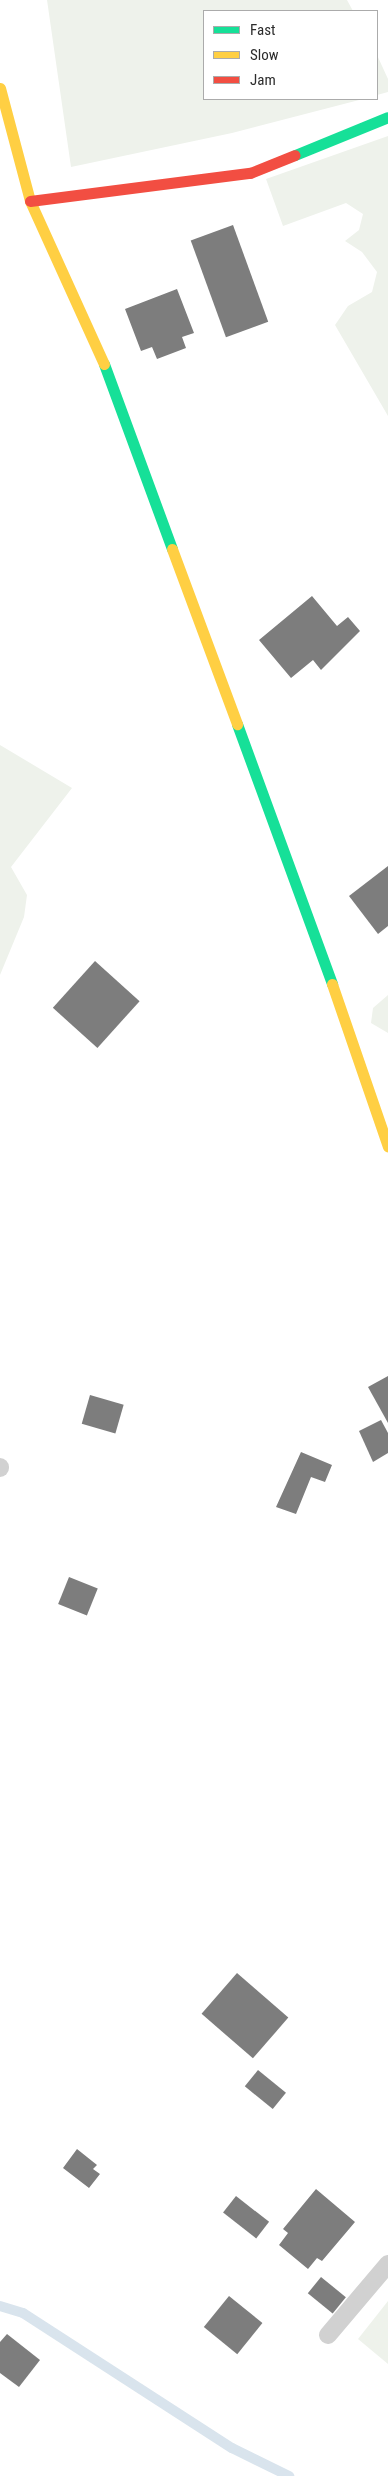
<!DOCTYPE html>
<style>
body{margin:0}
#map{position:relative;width:388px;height:2476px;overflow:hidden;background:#fff;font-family:"Roboto Condensed",sans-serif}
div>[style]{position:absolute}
.green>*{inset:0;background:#eef2eb}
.stream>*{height:10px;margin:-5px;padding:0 5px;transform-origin:5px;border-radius:5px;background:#d9e4ed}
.building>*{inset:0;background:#7d7d7d;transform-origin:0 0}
.lane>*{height:18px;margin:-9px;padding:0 9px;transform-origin:9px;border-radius:9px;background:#d1d1d1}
.fast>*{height:11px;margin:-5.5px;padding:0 5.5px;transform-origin:5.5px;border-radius:5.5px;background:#16e098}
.slow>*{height:11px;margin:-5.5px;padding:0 5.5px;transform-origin:5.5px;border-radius:5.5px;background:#ffcf43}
.jam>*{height:11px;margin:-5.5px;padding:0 5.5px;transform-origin:5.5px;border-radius:5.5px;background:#f24e42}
span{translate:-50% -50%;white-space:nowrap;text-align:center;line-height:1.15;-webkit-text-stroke:5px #fff;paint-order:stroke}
.legend{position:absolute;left:203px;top:10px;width:175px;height:90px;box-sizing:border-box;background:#fff;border:1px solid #ababab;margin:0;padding:6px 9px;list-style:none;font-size:15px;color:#2c2c2c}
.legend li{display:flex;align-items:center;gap:10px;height:25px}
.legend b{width:25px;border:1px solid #ababab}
</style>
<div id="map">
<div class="green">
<div style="clip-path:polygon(47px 0,347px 0,353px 11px,204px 11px,204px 99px,363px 99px,232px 133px,71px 167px)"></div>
<div style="clip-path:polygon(377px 55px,388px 79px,388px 92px,377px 95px)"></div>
<div style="clip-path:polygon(388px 136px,388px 416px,335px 325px,348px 306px,372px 292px,377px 272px,362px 252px,345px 241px,359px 230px,363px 214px,346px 203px,283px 226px,266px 179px)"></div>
<div style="clip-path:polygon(0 745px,72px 788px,11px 867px,27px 895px,24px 917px,0 975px)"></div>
<div style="clip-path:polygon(388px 995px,388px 1033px,371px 1023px,373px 1008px)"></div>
<div style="clip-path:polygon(388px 2301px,388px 2364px,358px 2339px)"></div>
</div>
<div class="stream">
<div style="left:0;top:2306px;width:24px;rotate:17deg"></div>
<div style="left:23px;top:2313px;width:249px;rotate:32.9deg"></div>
<div style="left:232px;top:2448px;width:64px;rotate:26.2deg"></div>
</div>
<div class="building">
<div style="left:233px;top:225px;width:103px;height:45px;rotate:70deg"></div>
<div style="clip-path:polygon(177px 289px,194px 333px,182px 337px,186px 348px,157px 359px,152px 347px,141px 351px,125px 309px)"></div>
<div style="clip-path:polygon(312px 596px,337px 626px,348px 617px,360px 631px,321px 670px,313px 660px,291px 678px,259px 640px)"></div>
<div style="clip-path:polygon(388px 866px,388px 926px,378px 934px,349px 896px)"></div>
<div style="left:95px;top:961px;width:60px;height:63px;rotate:42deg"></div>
<div style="clip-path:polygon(388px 1376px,388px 1423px,368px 1387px)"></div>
<div style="left:90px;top:1395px;width:35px;height:30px;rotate:16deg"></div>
<div style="clip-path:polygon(381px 1420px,388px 1433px,388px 1453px,373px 1462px,359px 1431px)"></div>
<div style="clip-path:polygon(301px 1452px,332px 1465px,325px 1482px,311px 1477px,296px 1514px,276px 1507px)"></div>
<div style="left:69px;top:1577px;width:31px;height:29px;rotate:22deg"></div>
<div style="left:237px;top:1973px;width:68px;height:54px;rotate:41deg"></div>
<div style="left:258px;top:2070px;width:36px;height:21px;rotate:39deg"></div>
<div style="clip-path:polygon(77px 2149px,97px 2165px,93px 2169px,100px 2174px,89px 2188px,63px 2168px)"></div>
<div style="clip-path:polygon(316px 2189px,355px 2222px,322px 2261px,317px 2258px,308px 2269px,279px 2245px,288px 2233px,283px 2229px)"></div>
<div style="left:236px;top:2196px;width:42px;height:21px;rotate:38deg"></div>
<div style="left:321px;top:2277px;width:32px;height:21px;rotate:39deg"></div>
<div style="left:229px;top:2296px;width:43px;height:40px;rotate:39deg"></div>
<div style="clip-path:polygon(7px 2334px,40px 2360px,19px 2387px,0 2373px,0 2342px)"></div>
</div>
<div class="lane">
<div style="left:0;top:1467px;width:1px;rotate:90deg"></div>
<div style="left:328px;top:2335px;width:93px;rotate:-49.8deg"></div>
</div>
<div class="fast">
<div style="left:295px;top:155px;width:100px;rotate:-22.2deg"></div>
<div style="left:104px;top:364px;width:197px;rotate:69.8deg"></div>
<div style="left:237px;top:724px;width:277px;rotate:69.9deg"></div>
</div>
<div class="slow">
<div style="left:0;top:88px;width:117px;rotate:75.1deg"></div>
<div style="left:30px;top:201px;width:179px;rotate:65.6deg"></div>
<div style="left:172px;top:549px;width:187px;rotate:69.6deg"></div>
<div style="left:332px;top:984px;width:172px;rotate:71deg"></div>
</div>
<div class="jam">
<div style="left:30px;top:201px;width:222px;rotate:-7.3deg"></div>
<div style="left:250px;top:173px;width:48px;rotate:-21.8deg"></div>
</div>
<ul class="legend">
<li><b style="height:6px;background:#16e098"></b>Fast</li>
<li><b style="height:6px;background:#ffcf43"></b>Slow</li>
<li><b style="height:6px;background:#f24e42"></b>Jam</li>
</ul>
</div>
